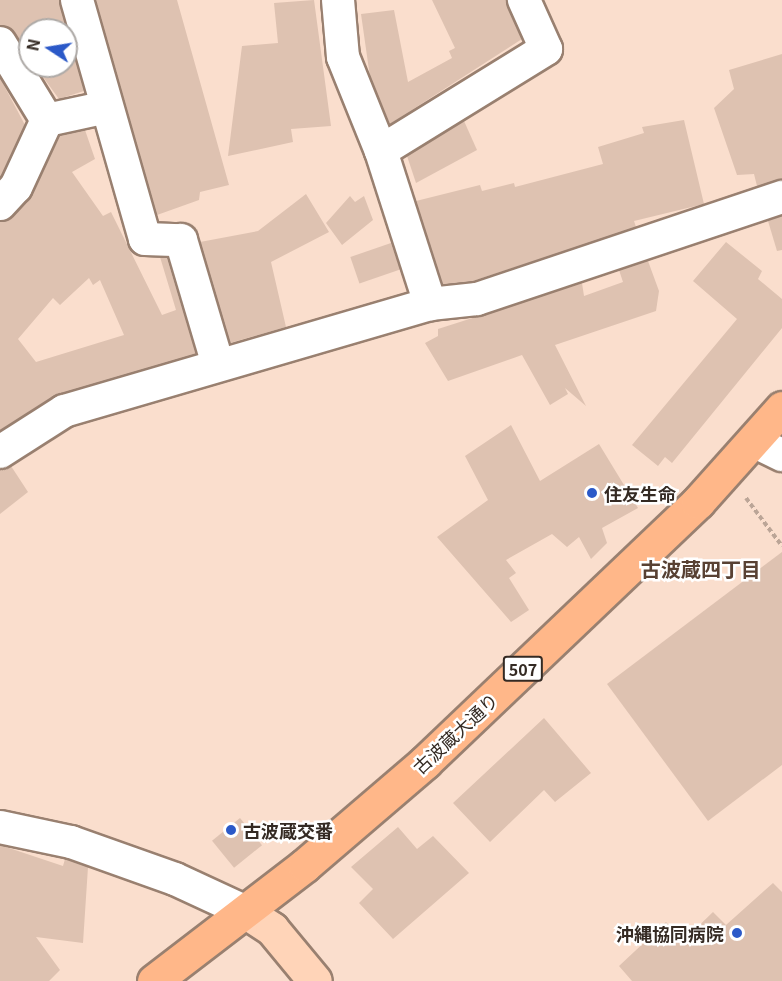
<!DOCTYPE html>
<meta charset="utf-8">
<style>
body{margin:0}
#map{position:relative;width:782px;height:981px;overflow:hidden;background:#fadecd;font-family:Georgia,"Noto Sans JP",serif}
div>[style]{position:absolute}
.building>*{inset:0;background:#dec2b1;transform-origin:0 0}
.path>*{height:4px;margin-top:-2px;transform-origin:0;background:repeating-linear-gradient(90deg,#bba597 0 4.5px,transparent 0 7.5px)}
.roads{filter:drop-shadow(2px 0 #998070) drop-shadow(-2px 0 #998070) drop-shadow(0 2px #998070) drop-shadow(0 -2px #998070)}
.minor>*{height:32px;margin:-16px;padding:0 16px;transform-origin:16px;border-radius:16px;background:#fff}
.major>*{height:33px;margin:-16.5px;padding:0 16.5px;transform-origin:16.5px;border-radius:16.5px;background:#ffd4b8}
.highway>*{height:33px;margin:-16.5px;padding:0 16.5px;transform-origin:16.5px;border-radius:16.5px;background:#ffb789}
.dots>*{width:16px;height:16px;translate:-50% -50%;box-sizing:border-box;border:3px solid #fff;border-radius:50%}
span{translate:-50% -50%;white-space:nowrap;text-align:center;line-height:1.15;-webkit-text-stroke:5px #fff;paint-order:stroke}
.shield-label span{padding:2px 4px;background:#fff;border:2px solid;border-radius:4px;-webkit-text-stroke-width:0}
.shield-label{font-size:16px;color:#342a23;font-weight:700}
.poi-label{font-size:18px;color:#342a23;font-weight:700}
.left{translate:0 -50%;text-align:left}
.right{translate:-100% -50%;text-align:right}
.street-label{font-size:18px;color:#342a23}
.neighbourhood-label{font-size:20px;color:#584133;font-weight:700}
.north{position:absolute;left:18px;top:18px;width:60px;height:60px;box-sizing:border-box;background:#fff;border:2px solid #aeaaa7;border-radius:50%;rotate:282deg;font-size:16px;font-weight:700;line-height:24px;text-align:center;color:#342a23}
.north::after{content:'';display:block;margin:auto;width:21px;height:27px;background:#2b59c8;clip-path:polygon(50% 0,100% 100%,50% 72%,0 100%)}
</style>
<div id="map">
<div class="building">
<div style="clip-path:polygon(0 0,60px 0,65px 22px,30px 30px,30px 58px,15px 33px,0 25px)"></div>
<div style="clip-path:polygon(96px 0,177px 0,229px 185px,200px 192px,199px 200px,157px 215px)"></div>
<div style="clip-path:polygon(314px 0,331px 126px,291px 129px,293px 142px,228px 156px,242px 46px,278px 43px,274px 3px)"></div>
<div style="clip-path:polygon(432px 0,506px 0,522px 39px,390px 124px,370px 77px,361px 14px,394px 10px,408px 82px,452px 58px,449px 51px,455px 48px)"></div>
<div style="clip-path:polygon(66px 27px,84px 91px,59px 99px,35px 66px,66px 66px)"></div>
<div style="clip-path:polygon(782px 54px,782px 180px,757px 186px,754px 174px,737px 175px,714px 108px,734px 89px,729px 70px)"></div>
<div style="clip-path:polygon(0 78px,25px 125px,0 178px)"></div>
<div style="clip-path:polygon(684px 120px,704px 204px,634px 221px,636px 227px,473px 281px,443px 285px,416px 201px,480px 185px,482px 191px,514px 183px,515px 187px,603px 164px,598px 147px,644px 133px,642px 127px)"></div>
<div style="clip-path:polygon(464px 121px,477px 150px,416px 183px,407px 156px)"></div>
<div style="clip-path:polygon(evenodd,85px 130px,95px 159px,72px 172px,103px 216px,111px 212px,162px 315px,176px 310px,160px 257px,167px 258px,196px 354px,59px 394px,0 431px,0 221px,29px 199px,60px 136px,85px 130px,89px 278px,93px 285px,100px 280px,124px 335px,36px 362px,18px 339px,53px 298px,60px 305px,89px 278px)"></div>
<div style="clip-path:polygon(306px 194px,329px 232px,271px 262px,286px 327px,230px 343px,200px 242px,258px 231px)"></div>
<div style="clip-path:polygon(350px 196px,355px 202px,364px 196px,373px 220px,342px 245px,326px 223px)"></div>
<div style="clip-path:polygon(782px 216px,782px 250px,777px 251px,768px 221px)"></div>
<div style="clip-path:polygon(726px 242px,762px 271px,758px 279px,782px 299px,782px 328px,672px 463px,665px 457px,658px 466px,632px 445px,737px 319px,693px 281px)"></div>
<div style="left:391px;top:243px;width:28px;height:43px;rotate:71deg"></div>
<div style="clip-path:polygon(648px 261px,659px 291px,656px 311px,555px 345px,586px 406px,565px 388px,568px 394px,550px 405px,522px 355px,448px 381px,425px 343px,438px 336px,438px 329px,582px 283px,584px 296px,623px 282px,619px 270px)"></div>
<div style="clip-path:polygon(511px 425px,540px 481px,599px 444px,638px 508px,602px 528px,607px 543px,591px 559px,579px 537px,567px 547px,552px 534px,506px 560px,516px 573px,509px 578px,529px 610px,511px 622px,437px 537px,488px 500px,465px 456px)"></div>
<div style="clip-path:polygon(11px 466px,28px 492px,0 514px,0 470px)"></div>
<div style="clip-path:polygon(782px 552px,782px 765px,708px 821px,607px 684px)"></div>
<div style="clip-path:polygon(544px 718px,591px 773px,555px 802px,544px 790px,490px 842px,453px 803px)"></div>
<div style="left:240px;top:818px;width:35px;height:36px;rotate:51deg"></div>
<div style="clip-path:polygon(398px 827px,417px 849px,433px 836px,469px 873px,393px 939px,359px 903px,373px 889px,351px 867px)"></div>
<div style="clip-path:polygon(0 845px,63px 866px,65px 859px,88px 867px,83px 943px,36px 937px,60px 970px,49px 981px,0 981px)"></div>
<div style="clip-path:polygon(773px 883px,782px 892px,782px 981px,632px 981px,619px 966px,666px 922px,684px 940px,713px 912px,726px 925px)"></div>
</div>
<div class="path">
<div style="left:746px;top:498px;width:60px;rotate:53.1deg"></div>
</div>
<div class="roads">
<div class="minor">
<div style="left:77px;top:0;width:248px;rotate:74.1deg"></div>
<div style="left:145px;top:239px;width:36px;rotate:2deg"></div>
<div style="left:181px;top:240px;width:130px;rotate:73.5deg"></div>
<div style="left:338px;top:0;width:57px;rotate:85deg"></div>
<div style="left:343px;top:57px;width:101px;rotate:68deg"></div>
<div style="left:381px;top:151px;width:161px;rotate:72.2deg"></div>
<div style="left:0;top:43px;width:90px;rotate:58.6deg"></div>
<div style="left:381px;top:151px;width:194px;rotate:-31.7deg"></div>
<div style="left:546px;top:49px;width:54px;rotate:-114.2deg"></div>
<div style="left:0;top:204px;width:23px;rotate:-47deg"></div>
<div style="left:16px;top:187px;width:74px;rotate:-65.2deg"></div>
<div style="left:47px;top:120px;width:61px;rotate:-12.2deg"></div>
<div style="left:755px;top:442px;width:30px;rotate:26deg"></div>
<div style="left:0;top:452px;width:76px;rotate:-32.6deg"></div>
<div style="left:64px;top:411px;width:381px;rotate:-16.3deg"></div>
<div style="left:430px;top:304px;width:47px;rotate:-6.1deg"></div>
<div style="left:477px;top:299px;width:322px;rotate:-18.5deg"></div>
<div style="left:0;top:827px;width:73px;rotate:11.9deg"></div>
<div style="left:71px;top:842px;width:110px;rotate:19.6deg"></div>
<div style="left:175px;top:879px;width:78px;rotate:24.9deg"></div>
</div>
<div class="major">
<div style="left:246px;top:912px;width:31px;rotate:33deg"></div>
<div style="left:272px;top:929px;width:67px;rotate:50.4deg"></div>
</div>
<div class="highway">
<div style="left:154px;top:981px;width:190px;rotate:-37.5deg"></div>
<div style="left:305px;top:865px;width:158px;rotate:-40.6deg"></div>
<div style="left:425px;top:762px;width:377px;rotate:-43.6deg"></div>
<div style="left:698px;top:502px;width:126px;rotate:-48.2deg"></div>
</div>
</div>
<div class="dots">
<div style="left:592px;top:493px;background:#2b59c8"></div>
<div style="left:231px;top:830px;background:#2b59c8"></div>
<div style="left:737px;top:933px;background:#2b59c8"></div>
</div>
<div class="shield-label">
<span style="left:523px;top:669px">507</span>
</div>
<div class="poi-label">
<span class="left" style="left:604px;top:493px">住友生命</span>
<span class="left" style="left:243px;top:830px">古波蔵交番</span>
<span class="right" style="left:724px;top:933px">沖縄協同病院</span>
</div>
<div class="street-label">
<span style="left:455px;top:733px;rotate:-43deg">古波蔵大通り</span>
</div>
<div class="neighbourhood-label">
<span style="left:701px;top:568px">古波蔵四丁目</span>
</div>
<div class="north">N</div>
</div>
